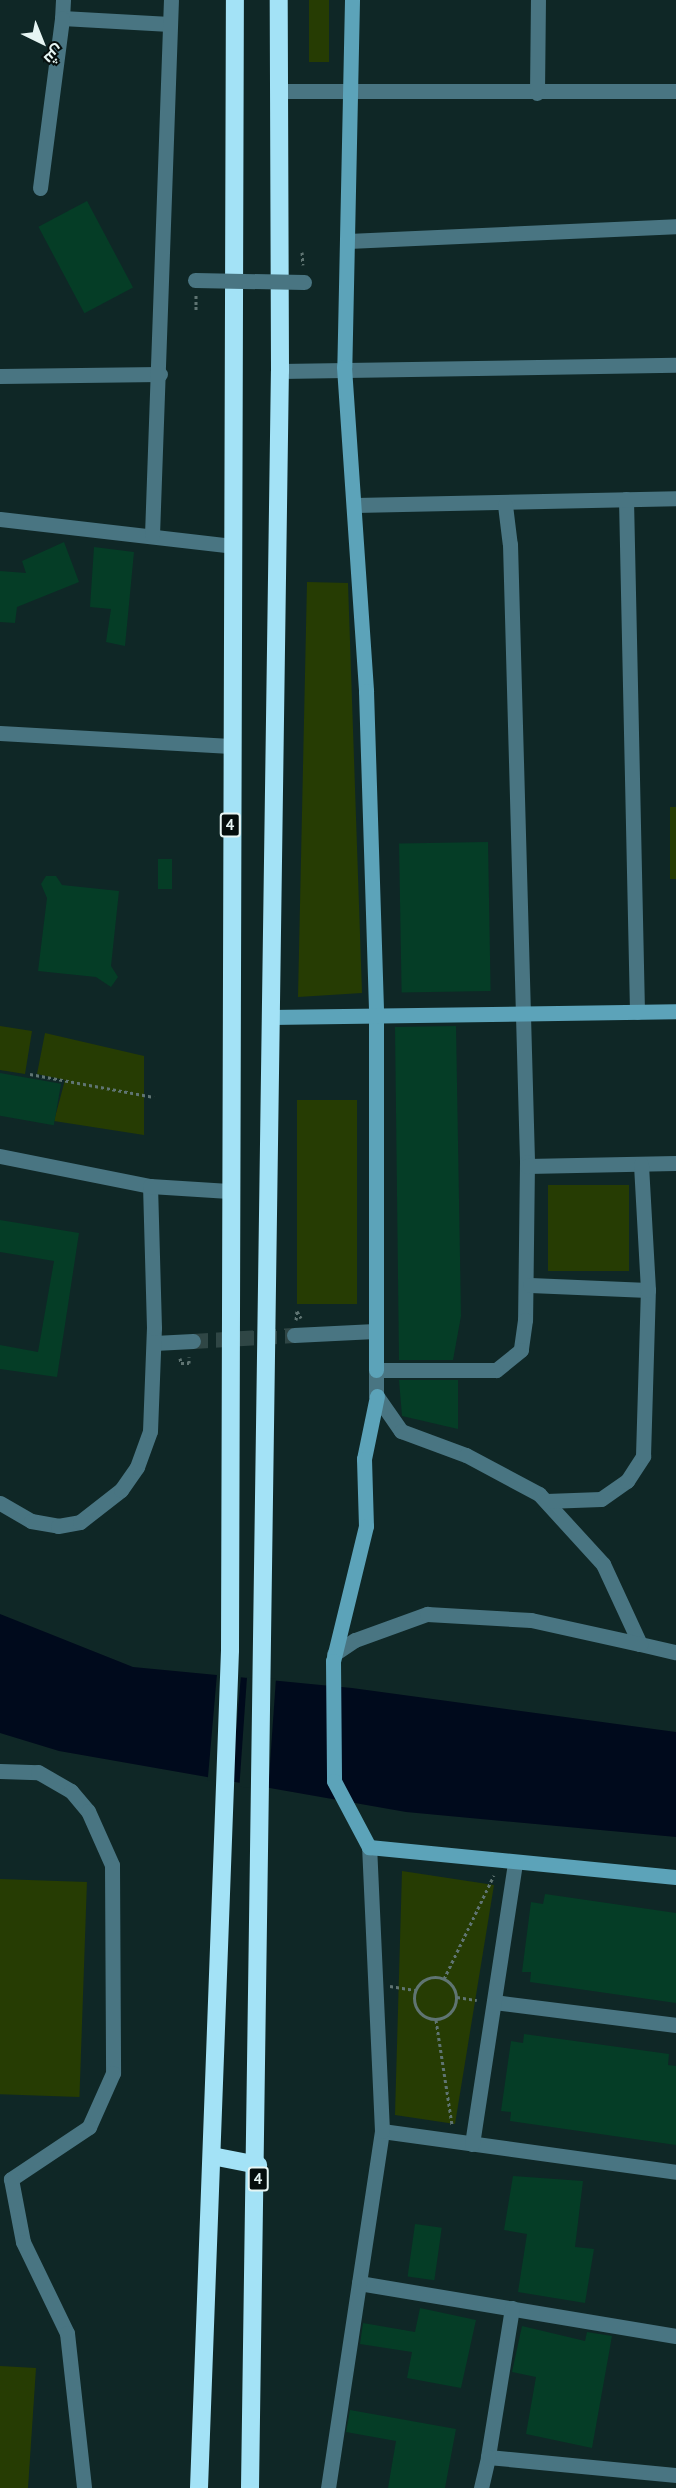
<!DOCTYPE html>
<meta charset="utf-8">
<style>
body{margin:0}
#map{position:relative;width:676px;height:2488px;overflow:hidden;background:#0f2726;font-family:"PT Sans",Cairo,sans-serif}
div>[style]{position:absolute}
.green>*{inset:0;background:#263c03;transform-origin:0 0}
.water>*{inset:0;background:#000a1c}
.pier>*{inset:0;background:#0f2726;transform-origin:0 0}
.building>*{inset:0;background:#053d26;transform-origin:0 0}
.street-tunnel>*{height:15px;margin-top:-7.5px;transform-origin:0;background:repeating-linear-gradient(90deg,#2f4645 0 15px,transparent 0 23px)}
.path>*{height:3px;margin-top:-1.5px;transform-origin:0;background:repeating-linear-gradient(90deg,#5f7472 0 3px,transparent 0 6px)}
.path>.ring{margin:-1.5px;padding:0;box-sizing:content-box;background:none;border:3px solid #5f7472;border-radius:50%}
.street>*{height:15px;margin:-7.5px;padding:0 7.5px;transform-origin:7.5px;border-radius:7.5px;background:#497582}
.secondary>*{height:15px;margin:-7.5px;padding:0 7.5px;transform-origin:7.5px;border-radius:7.5px;background:#5ca3b9}
.highway>*{height:18px;margin:-9px;padding:0 9px;transform-origin:9px;border-radius:9px;background:#a3e2f6}
.street-bridge>*{height:15px;margin:-7.5px;padding:0 7.5px;transform-origin:7.5px;border-radius:7.5px;background:#497582}
span{translate:-50% -50%;white-space:nowrap;text-align:center;line-height:1.15;-webkit-text-stroke:4.5px #050e0d;paint-order:stroke}
.shield-label span{padding:2px 4px;background:#050e0d;border:2px solid;border-radius:4px;-webkit-text-stroke-width:0}
.shield-label{font-size:15px;color:#e6f5f3;font-weight:700}
.north{position:absolute;left:12px;top:12px;width:60px;height:60px;-webkit-text-stroke:4px #050e0d;paint-order:stroke;rotate:137deg;font-size:16px;font-weight:700;line-height:24px;text-align:center;color:#e6f5f3}
.north::after{content:'';display:block;margin:auto;width:21px;height:27px;background:#e6f5f3;clip-path:polygon(50% 0,100% 100%,50% 72%,0 100%)}
</style>
<div id="map">
<div class="green">
<div style="left:309px;top:0;width:20px;height:62px"></div>
<div style="clip-path:polygon(307px 582px,348px 583px,362px 993px,298px 997px)"></div>
<div style="left:670px;top:807px;width:6px;height:72px"></div>
<div style="clip-path:polygon(0 1026px,32px 1031px,25px 1074px,0 1070px)"></div>
<div style="clip-path:polygon(45px 1033px,144px 1056px,144px 1135px,54px 1121px,65px 1080px,37px 1074px)"></div>
<div style="left:297px;top:1100px;width:60px;height:204px"></div>
<div style="left:548px;top:1185px;width:81px;height:86px"></div>
<div style="clip-path:polygon(402px 1871px,494px 1885px,455px 2124px,395px 2115px)"></div>
<div style="left:0;top:1879px;width:87px;height:215px;rotate:2deg"></div>
<div style="clip-path:polygon(0 2366px,36px 2368px,28px 2488px,0 2488px)"></div>
</div>
<div class="water">
<div style="clip-path:polygon(0 1614px,133px 1667px,352px 1688px,676px 1732px,676px 1837px,406px 1812px,59px 1751px,0 1733px)"></div>
</div>
<div class="pier">
<div style="left:217px;top:1674px;width:24px;height:107px;rotate:5deg"></div>
<div style="left:247px;top:1677px;width:29px;height:110px;rotate:4deg"></div>
</div>
<div class="building">
<div style="left:87px;top:201px;width:98px;height:55px;rotate:62deg"></div>
<div style="clip-path:polygon(64px 542px,79px 582px,17px 607px,15px 623px,0 622px,0 571px,26px 573px,22px 561px)"></div>
<div style="clip-path:polygon(94px 547px,134px 552px,125px 646px,106px 642px,111px 609px,90px 607px)"></div>
<div style="left:488px;top:842px;width:149px;height:89px;rotate:89deg"></div>
<div style="left:158px;top:859px;width:14px;height:30px"></div>
<div style="clip-path:polygon(46px 876px,56px 876px,62px 885px,119px 891px,111px 966px,118px 977px,111px 987px,96px 977px,38px 971px,47px 898px,41px 884px)"></div>
<div style="clip-path:polygon(456px 1026px,461px 1316px,453px 1360px,399px 1360px,395px 1027px)"></div>
<div style="left:0;top:1073px;width:62px;height:42px;rotate:10deg"></div>
<div style="clip-path:polygon(0 1220px,79px 1233px,57px 1377px,0 1369px,0 1345px,38px 1352px,54px 1261px,0 1252px)"></div>
<div style="clip-path:polygon(399px 1380px,458px 1380px,458px 1429px,402px 1416px)"></div>
<div style="clip-path:polygon(545px 1894px,676px 1913px,676px 2003px,530px 1982px,531px 1972px,522px 1972px,531px 1902px,543px 1904px)"></div>
<div style="clip-path:polygon(524px 2034px,669px 2054px,668px 2065px,676px 2066px,676px 2145px,510px 2121px,511px 2112px,501px 2111px,511px 2041px,523px 2043px)"></div>
<div style="clip-path:polygon(513px 2176px,583px 2181px,575px 2247px,594px 2249px,585px 2303px,518px 2292px,527px 2234px,504px 2230px)"></div>
<div style="left:415px;top:2224px;width:27px;height:53px;rotate:8deg"></div>
<div style="clip-path:polygon(420px 2308px,476px 2320px,461px 2388px,407px 2378px,412px 2352px,360px 2344px,363px 2323px,415px 2332px)"></div>
<div style="clip-path:polygon(522px 2326px,585px 2341px,587px 2332px,612px 2336px,592px 2448px,526px 2434px,536px 2377px,512px 2372px)"></div>
<div style="clip-path:polygon(350px 2410px,456px 2429px,445px 2488px,388px 2488px,396px 2441px,346px 2432px)"></div>
</div>
<div class="street-tunnel">
<div style="left:193px;top:1341px;width:101px;rotate:-3.4deg"></div>
</div>
<div class="path">
<div style="left:302px;top:252px;width:13px;rotate:86deg"></div>
<div style="left:196px;top:295px;width:16px;rotate:90deg"></div>
<div style="left:30px;top:1074px;width:126px;rotate:10.5deg"></div>
<div style="left:296px;top:1320px;width:9px;rotate:-84deg"></div>
<div style="left:297px;top:1311px;width:8px;rotate:60deg"></div>
<div style="left:180px;top:1358px;width:5px;rotate:79deg"></div>
<div style="left:181px;top:1363px;width:8px"></div>
<div style="left:189px;top:1363px;width:6px;rotate:-90deg"></div>
<div class="ring" style="left:414px;top:1977px;width:39px;height:39px"></div>
<div style="left:444px;top:1979px;width:115px;rotate:-64.3deg"></div>
<div style="left:390px;top:1986px;width:25px;rotate:9deg"></div>
<div style="left:457px;top:1997px;width:20px;rotate:9deg"></div>
<div style="left:436px;top:2020px;width:106px;rotate:81.3deg"></div>
</div>
<div class="street">
<div style="left:63px;top:0;width:18px;rotate:93deg"></div>
<div style="left:62px;top:18px;width:108px;rotate:3.2deg"></div>
<div style="left:280px;top:91px;width:396px"></div>
<div style="left:537px;top:93px;width:93px;rotate:-89.4deg"></div>
<div style="left:40px;top:188px;width:171px;rotate:-82.6deg"></div>
<div style="left:348px;top:241px;width:328px;rotate:-2.6deg"></div>
<div style="left:280px;top:371px;width:396px;rotate:-0.9deg"></div>
<div style="left:0;top:376px;width:160px;rotate:-0.7deg"></div>
<div style="left:626px;top:499px;width:513px;rotate:88.77deg"></div>
<div style="left:355px;top:505px;width:321px;rotate:-1.2deg"></div>
<div style="left:505px;top:505px;width:39px;rotate:83deg"></div>
<div style="left:510px;top:544px;width:618px;rotate:88.42deg"></div>
<div style="left:527px;top:1162px;width:158px;rotate:90.7deg"></div>
<div style="left:525px;top:1320px;width:30px;rotate:98deg"></div>
<div style="left:521px;top:1350px;width:32px;rotate:141deg"></div>
<div style="left:496px;top:1370px;width:120px;rotate:180deg"></div>
<div style="left:376px;top:1370px;width:25px;rotate:90deg"></div>
<div style="left:376px;top:1395px;width:44px;rotate:55.2deg"></div>
<div style="left:401px;top:1431px;width:69px;rotate:20.3deg"></div>
<div style="left:466px;top:1455px;width:83px;rotate:28.1deg"></div>
<div style="left:539px;top:1494px;width:95px;rotate:47.6deg"></div>
<div style="left:603px;top:1564px;width:88px;rotate:65.2deg"></div>
<div style="left:640px;top:1644px;width:37px;rotate:13deg"></div>
<div style="left:0;top:519px;width:234px;rotate:6.6deg"></div>
<div style="left:152px;top:535px;width:535px;rotate:-87.97deg"></div>
<div style="left:0;top:733px;width:231px;rotate:3.2deg"></div>
<div style="left:0;top:1156px;width:153px;rotate:11.3deg"></div>
<div style="left:527px;top:1166px;width:149px;rotate:-1.2deg"></div>
<div style="left:530px;top:1285px;width:118px;rotate:2.4deg"></div>
<div style="left:294px;top:1335px;width:81px;rotate:-2.8deg"></div>
<div style="left:154px;top:1343px;width:39px;rotate:-3deg"></div>
<div style="left:546px;top:1501px;width:55px;rotate:-2.1deg"></div>
<div style="left:601px;top:1499px;width:32px;rotate:-35deg"></div>
<div style="left:627px;top:1481px;width:30px;rotate:-57deg"></div>
<div style="left:643px;top:1456px;width:166px;rotate:-88.3deg"></div>
<div style="left:648px;top:1290px;width:126px;rotate:-93.2deg"></div>
<div style="left:0;top:1503px;width:36px;rotate:30deg"></div>
<div style="left:31px;top:1521px;width:27px;rotate:10deg"></div>
<div style="left:58px;top:1526px;width:22px;rotate:-10deg"></div>
<div style="left:80px;top:1522px;width:52px;rotate:-38deg"></div>
<div style="left:121px;top:1490px;width:28px;rotate:-55deg"></div>
<div style="left:137px;top:1467px;width:38px;rotate:-70deg"></div>
<div style="left:150px;top:1431px;width:103px;rotate:-87.8deg"></div>
<div style="left:154px;top:1328px;width:142px;rotate:-91.6deg"></div>
<div style="left:150px;top:1186px;width:79px;rotate:3.6deg"></div>
<div style="left:334px;top:1654px;width:25px;rotate:-34deg"></div>
<div style="left:355px;top:1640px;width:77px;rotate:-19.9deg"></div>
<div style="left:427px;top:1614px;width:104px;rotate:3.3deg"></div>
<div style="left:531px;top:1620px;width:112px;rotate:12.4deg"></div>
<div style="left:0;top:1771px;width:38px;rotate:2deg"></div>
<div style="left:38px;top:1772px;width:38px;rotate:30deg"></div>
<div style="left:71px;top:1791px;width:26px;rotate:50deg"></div>
<div style="left:88px;top:1811px;width:59px;rotate:66deg"></div>
<div style="left:112px;top:1865px;width:208px;rotate:89.7deg"></div>
<div style="left:113px;top:2073px;width:59px;rotate:114deg"></div>
<div style="left:89px;top:2127px;width:94px;rotate:146.3deg"></div>
<div style="left:11px;top:2179px;width:64px;rotate:79.2deg"></div>
<div style="left:23px;top:2242px;width:101px;rotate:64.2deg"></div>
<div style="left:67px;top:2333px;width:156px;rotate:83.7deg"></div>
<div style="left:494px;top:2002px;width:183px;rotate:7.2deg"></div>
<div style="left:382px;top:2131px;width:297px;rotate:7.9deg"></div>
<div style="left:472px;top:2144px;width:285px;rotate:-81.3deg"></div>
<div style="left:359px;top:2283px;width:321px;rotate:9.5deg"></div>
<div style="left:512px;top:2308px;width:151px;rotate:99.2deg"></div>
<div style="left:488px;top:2457px;width:189px;rotate:5.5deg"></div>
<div style="left:328px;top:2488px;width:361px;rotate:-81.4deg"></div>
<div style="left:382px;top:2131px;width:284px;rotate:-92.6deg"></div>
<div style="left:481px;top:2488px;width:32px;rotate:-77deg"></div>
</div>
<div class="secondary">
<div style="left:352px;top:0;width:367px;rotate:91.2deg"></div>
<div style="left:344px;top:367px;width:325px;rotate:86.1deg"></div>
<div style="left:366px;top:691px;width:325px;rotate:88.2deg"></div>
<div style="left:376px;top:1016px;width:354px;rotate:90deg"></div>
<div style="left:270px;top:1017px;width:406px;rotate:-0.8deg"></div>
<div style="left:377px;top:1396px;width:64px;rotate:101.7deg"></div>
<div style="left:364px;top:1459px;width:67px;rotate:88.3deg"></div>
<div style="left:366px;top:1526px;width:139px;rotate:103.7deg"></div>
<div style="left:333px;top:1661px;width:120px;rotate:89.5deg"></div>
<div style="left:334px;top:1781px;width:75px;rotate:62.1deg"></div>
<div style="left:369px;top:1847px;width:308px;rotate:5.6deg"></div>
</div>
<div class="highway">
<div style="left:212px;top:2156px;width:47px;rotate:11.1deg"></div>
<div style="left:199px;top:2488px;width:839px;rotate:-87.88deg"></div>
<div style="left:230px;top:1650px;width:1650px;rotate:-89.83deg"></div>
<div style="left:250px;top:2488px;width:2117px;rotate:-89.19deg"></div>
<div style="left:280px;top:371px;width:371px;rotate:-90.2deg"></div>
</div>
<div class="street-bridge">
<div style="left:195px;top:280px;width:109px;rotate:1.1deg"></div>
</div>
<div class="shield-label">
<span style="left:230px;top:825px">4</span>
<span style="left:258px;top:2179px">4</span>
</div>
<div class="north">ش</div>
</div>
